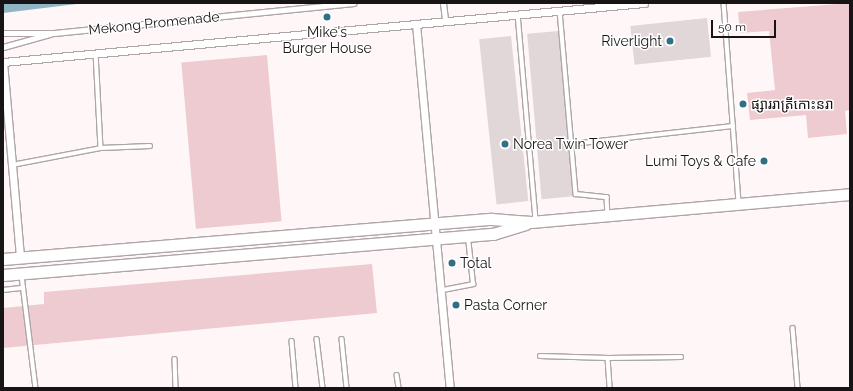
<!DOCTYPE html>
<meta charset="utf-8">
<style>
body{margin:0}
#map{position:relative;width:853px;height:391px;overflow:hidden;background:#fff6f7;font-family:Raleway,"Noto Sans Khmer",sans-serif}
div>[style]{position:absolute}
.green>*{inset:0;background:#eecbd1;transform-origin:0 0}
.water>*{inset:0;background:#90b6c5}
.building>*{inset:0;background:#e1d7d8;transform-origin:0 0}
.roads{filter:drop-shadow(1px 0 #afa5a7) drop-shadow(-1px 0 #afa5a7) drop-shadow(0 1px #afa5a7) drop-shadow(0 -1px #afa5a7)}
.service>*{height:3.5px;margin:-1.75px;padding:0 1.75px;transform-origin:1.75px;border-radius:1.75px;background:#fff}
.pedestrian>*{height:5px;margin:-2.5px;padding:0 2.5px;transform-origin:2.5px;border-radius:2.5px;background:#fff}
.minor>*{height:7px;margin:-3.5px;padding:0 3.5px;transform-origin:3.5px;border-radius:3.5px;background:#fff}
.primary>*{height:11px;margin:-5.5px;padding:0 5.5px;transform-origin:5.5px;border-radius:5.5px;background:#fff}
.dots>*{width:11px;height:11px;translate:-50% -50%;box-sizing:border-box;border:2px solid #fff;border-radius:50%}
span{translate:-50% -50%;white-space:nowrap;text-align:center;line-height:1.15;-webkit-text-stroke:3px #fff;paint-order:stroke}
.street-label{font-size:14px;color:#171415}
.poi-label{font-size:14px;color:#171415}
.right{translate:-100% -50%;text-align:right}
.left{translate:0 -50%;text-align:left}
.frame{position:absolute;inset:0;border:4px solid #171415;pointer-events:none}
.scale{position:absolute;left:711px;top:20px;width:65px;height:18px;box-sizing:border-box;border:2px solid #171415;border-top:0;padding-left:5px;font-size:12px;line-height:14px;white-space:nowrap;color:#171415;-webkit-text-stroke:3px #fff;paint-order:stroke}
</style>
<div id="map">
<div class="green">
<div style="clip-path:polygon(850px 3px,850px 110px,845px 111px,847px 134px,808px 138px,806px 115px,750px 120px,747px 93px,775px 90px,769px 31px,740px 33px,738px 12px)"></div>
<div style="left:267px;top:55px;width:167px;height:86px;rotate:85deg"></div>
<div style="clip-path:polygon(372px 264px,377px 313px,3px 348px,3px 308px,44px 304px,44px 292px)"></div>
</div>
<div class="water">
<div style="clip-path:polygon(3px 3px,85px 3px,3px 13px)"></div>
</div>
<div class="building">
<div style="left:707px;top:18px;width:39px;height:77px;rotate:84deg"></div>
<div style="left:559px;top:31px;width:166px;height:32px;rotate:85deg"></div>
<div style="left:511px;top:36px;width:166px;height:32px;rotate:84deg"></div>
</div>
<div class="roads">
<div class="service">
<div style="left:724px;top:3px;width:199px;rotate:85.7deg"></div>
<div style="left:560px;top:11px;width:184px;rotate:85deg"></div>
<div style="left:576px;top:194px;width:31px;rotate:6deg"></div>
<div style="left:607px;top:197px;width:17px;rotate:87deg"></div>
<div style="left:518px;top:14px;width:208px;rotate:85deg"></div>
<div style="left:96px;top:53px;width:95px;rotate:87deg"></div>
<div style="left:572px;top:144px;width:162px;rotate:-6.4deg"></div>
<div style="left:12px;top:165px;width:91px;rotate:-10.8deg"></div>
<div style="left:101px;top:148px;width:49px;rotate:-2.3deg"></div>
<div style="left:22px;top:276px;width:113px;rotate:82.9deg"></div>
<div style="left:3px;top:290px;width:20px;rotate:-6deg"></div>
<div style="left:443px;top:290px;width:31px;rotate:-11deg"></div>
<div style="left:473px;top:284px;width:46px;rotate:-96.2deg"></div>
<div style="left:793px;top:328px;width:60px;rotate:85.2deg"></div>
<div style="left:317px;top:339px;width:49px;rotate:83deg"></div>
<div style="left:342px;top:339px;width:49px;rotate:84.2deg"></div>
<div style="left:292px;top:341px;width:47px;rotate:85.1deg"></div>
<div style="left:540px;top:356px;width:68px;rotate:1.7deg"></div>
<div style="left:608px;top:358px;width:30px;rotate:86deg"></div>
<div style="left:608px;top:358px;width:73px;rotate:-0.8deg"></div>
<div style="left:175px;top:359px;width:29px;rotate:88deg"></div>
<div style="left:397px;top:375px;width:13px;rotate:81deg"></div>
</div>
<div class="pedestrian">
<div style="left:443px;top:3px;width:17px;rotate:83deg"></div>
<div style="left:3px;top:33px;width:51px"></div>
<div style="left:54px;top:33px;width:301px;rotate:-5.7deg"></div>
<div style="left:3px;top:47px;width:49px;rotate:-15.5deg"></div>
</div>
<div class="minor">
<div style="left:416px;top:24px;width:366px;rotate:84.7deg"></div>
<div style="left:3px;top:62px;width:644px;rotate:-5.26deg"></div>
<div style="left:3px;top:62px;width:197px;rotate:85deg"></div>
</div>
<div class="primary">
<div style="left:3px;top:259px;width:490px;rotate:-4.7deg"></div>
<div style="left:491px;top:219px;width:40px;rotate:4.3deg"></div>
<div style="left:531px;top:222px;width:320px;rotate:-5deg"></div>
<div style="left:3px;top:275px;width:492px;rotate:-4.8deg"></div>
<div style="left:493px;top:234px;width:34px;rotate:-17deg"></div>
</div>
</div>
<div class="dots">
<div style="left:327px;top:17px;background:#316f84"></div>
<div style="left:670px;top:41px;background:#316f84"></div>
<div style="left:743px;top:104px;background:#316f84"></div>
<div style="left:505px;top:144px;background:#316f84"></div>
<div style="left:764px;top:161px;background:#316f84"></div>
<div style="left:452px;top:263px;background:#316f84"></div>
<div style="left:456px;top:305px;background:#316f84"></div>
</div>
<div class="street-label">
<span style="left:154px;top:23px;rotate:-6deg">Mekong Promenade</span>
</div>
<div class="poi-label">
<span style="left:327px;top:40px">Mike's<br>Burger House</span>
<span class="right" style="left:662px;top:41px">Riverlight</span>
<span class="left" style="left:751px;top:104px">ផ្សាររាត្រីកោះនរា</span>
<span class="left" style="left:513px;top:144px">Norea Twin Tower</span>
<span class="right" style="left:756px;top:161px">Lumi Toys &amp; Cafe</span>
<span class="left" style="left:460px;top:263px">Total</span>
<span class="left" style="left:464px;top:305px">Pasta Corner</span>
</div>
<div class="frame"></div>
<div class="scale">50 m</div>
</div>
